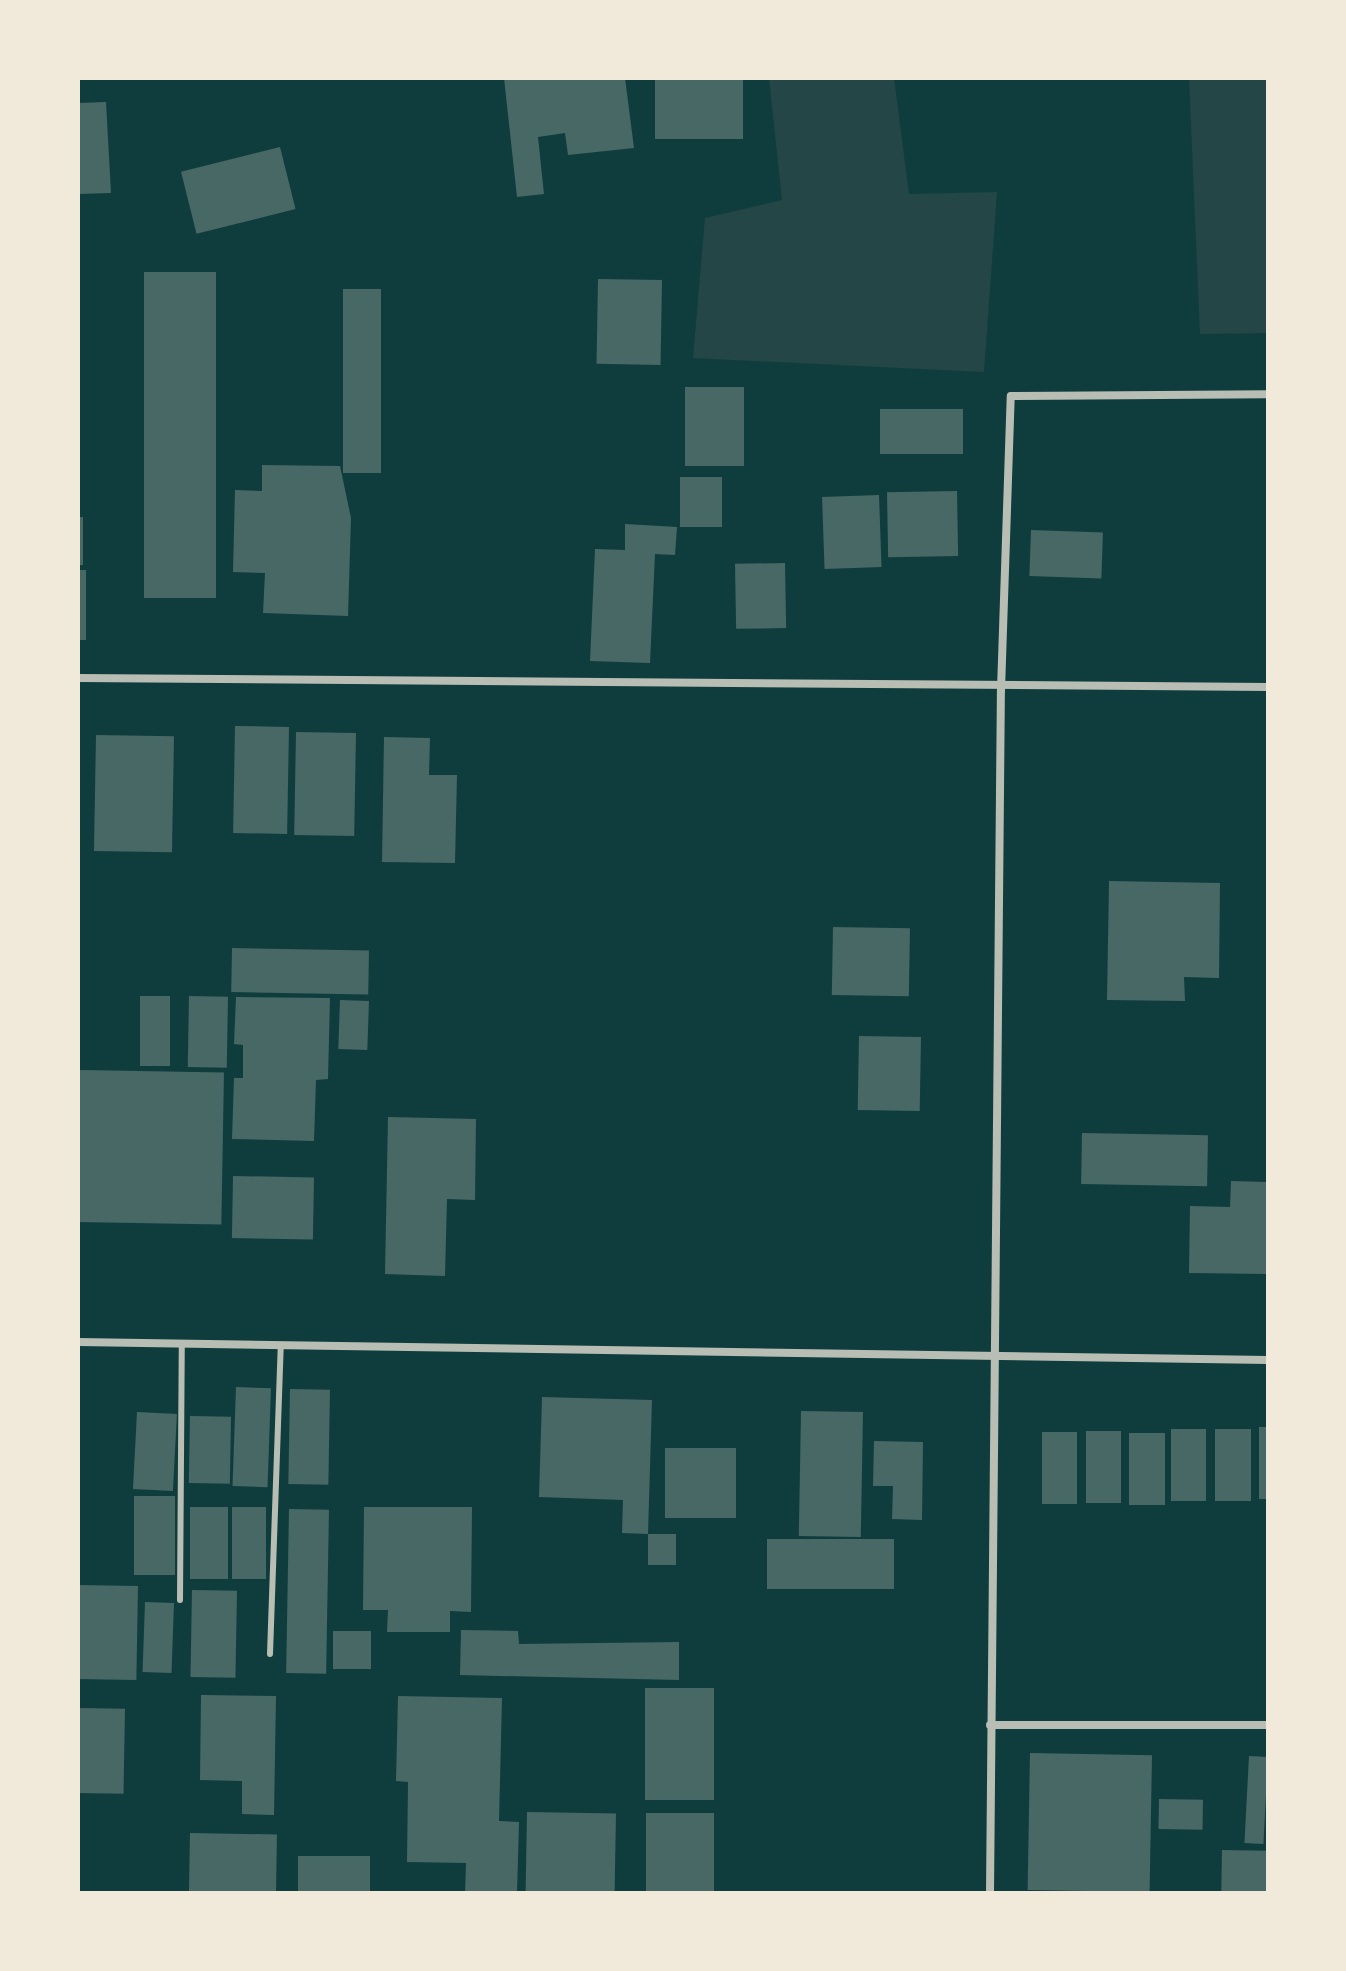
<!DOCTYPE html>
<style>
body{margin:0}
#map{position:relative;width:1346px;height:1971px;overflow:hidden;background:#0f3d3e;font-family:"Fira Sans Condensed",sans-serif}
div>[style]{position:absolute}
.green>*{inset:0;background:#244646}
.building>*{inset:0;background:#486865;transform-origin:0 0}
.service>*{height:6px;margin:-3px;padding:0 3px;transform-origin:3px;border-radius:3px;background:#b8beb3}
.minor>*{height:8px;margin:-4px;padding:0 4px;transform-origin:4px;border-radius:4px;background:#b8beb3}
span{translate:-50% -50%;white-space:nowrap;text-align:center;line-height:1.15;-webkit-text-stroke:6px #f1e9da;paint-order:stroke}
.frame{position:absolute;inset:0;border:80px solid #f1e9da;pointer-events:none}
</style>
<div id="map">
<div class="green">
<div style="clip-path:polygon(769px 78px,894px 78px,909px 194px,997px 192px,984px 372px,693px 358px,705px 218px,782px 200px)"></div>
<div style="clip-path:polygon(1189px 78px,1268px 78px,1268px 333px,1200px 334px)"></div>
</div>
<div class="building">
<div style="clip-path:polygon(504px 78px,625px 78px,634px 148px,568px 155px,565px 133px,538px 137px,544px 194px,517px 197px)"></div>
<div style="left:655px;top:78px;width:88px;height:61px"></div>
<div style="clip-path:polygon(106px 102px,111px 193px,78px 194px,78px 103px)"></div>
<div style="left:280px;top:147px;width:64px;height:102px;rotate:76deg"></div>
<div style="left:144px;top:272px;width:72px;height:326px"></div>
<div style="left:662px;top:280px;width:85px;height:64px;rotate:91deg"></div>
<div style="left:343px;top:289px;width:38px;height:184px"></div>
<div style="left:744px;top:387px;width:79px;height:59px;rotate:90deg"></div>
<div style="left:880px;top:409px;width:83px;height:45px"></div>
<div style="clip-path:polygon(262px 465px,340px 466px,351px 518px,348px 616px,263px 613px,265px 573px,233px 572px,235px 490px,262px 491px)"></div>
<div style="left:680px;top:477px;width:42px;height:50px"></div>
<div style="left:957px;top:491px;width:65px;height:70px;rotate:89deg"></div>
<div style="left:879px;top:495px;width:72px;height:57px;rotate:88deg"></div>
<div style="left:78px;top:517px;width:5px;height:48px"></div>
<div style="clip-path:polygon(625px 524px,677px 527px,675px 555px,655px 554px,650px 663px,590px 661px,595px 549px,625px 550px)"></div>
<div style="left:1031px;top:530px;width:72px;height:46px;rotate:2deg"></div>
<div style="left:785px;top:563px;width:65px;height:50px;rotate:89deg"></div>
<div style="left:78px;top:570px;width:8px;height:70px"></div>
<div style="left:235px;top:726px;width:54px;height:107px;rotate:1deg"></div>
<div style="left:296px;top:732px;width:60px;height:103px;rotate:1deg"></div>
<div style="left:96px;top:735px;width:78px;height:116px;rotate:1deg"></div>
<div style="clip-path:polygon(384px 737px,430px 738px,429px 775px,457px 775px,455px 863px,382px 862px)"></div>
<div style="clip-path:polygon(1109px 881px,1220px 883px,1219px 978px,1184px 977px,1185px 1001px,1107px 1000px)"></div>
<div style="left:833px;top:927px;width:77px;height:68px;rotate:1deg"></div>
<div style="left:232px;top:948px;width:137px;height:44px;rotate:1deg"></div>
<div style="left:140px;top:996px;width:30px;height:70px"></div>
<div style="left:189px;top:996px;width:39px;height:71px;rotate:1deg"></div>
<div style="clip-path:polygon(236px 997px,330px 998px,328px 1079px,316px 1080px,314px 1141px,232px 1139px,234px 1078px,243px 1078px,243px 1045px,234px 1044px)"></div>
<div style="left:340px;top:1000px;width:29px;height:49px;rotate:2deg"></div>
<div style="left:859px;top:1036px;width:62px;height:74px;rotate:1deg"></div>
<div style="left:80px;top:1070px;width:144px;height:152px;rotate:1deg"></div>
<div style="clip-path:polygon(388px 1117px,476px 1119px,475px 1200px,447px 1199px,445px 1276px,385px 1274px)"></div>
<div style="left:1082px;top:1133px;width:126px;height:51px;rotate:1deg"></div>
<div style="left:233px;top:1176px;width:81px;height:62px;rotate:1deg"></div>
<div style="clip-path:polygon(1231px 1181px,1268px 1182px,1268px 1274px,1189px 1273px,1190px 1206px,1230px 1207px)"></div>
<div style="left:236px;top:1387px;width:35px;height:99px;rotate:2deg"></div>
<div style="left:290px;top:1389px;width:40px;height:95px;rotate:1deg"></div>
<div style="clip-path:polygon(542px 1397px,652px 1400px,648px 1534px,622px 1533px,623px 1500px,539px 1497px)"></div>
<div style="left:801px;top:1411px;width:62px;height:125px;rotate:1deg"></div>
<div style="left:137px;top:1412px;width:40px;height:77px;rotate:3deg"></div>
<div style="left:190px;top:1416px;width:41px;height:67px;rotate:1deg"></div>
<div style="left:1259px;top:1427px;width:9px;height:72px"></div>
<div style="left:1171px;top:1429px;width:35px;height:72px"></div>
<div style="left:1215px;top:1429px;width:36px;height:72px"></div>
<div style="left:1086px;top:1431px;width:35px;height:72px"></div>
<div style="left:1042px;top:1432px;width:35px;height:72px"></div>
<div style="left:1129px;top:1433px;width:36px;height:72px"></div>
<div style="clip-path:polygon(874px 1441px,923px 1442px,922px 1520px,892px 1519px,893px 1486px,873px 1486px)"></div>
<div style="left:665px;top:1448px;width:71px;height:70px"></div>
<div style="left:134px;top:1496px;width:41px;height:79px"></div>
<div style="left:190px;top:1507px;width:38px;height:72px"></div>
<div style="left:232px;top:1507px;width:34px;height:72px"></div>
<div style="clip-path:polygon(364px 1507px,472px 1507px,471px 1612px,450px 1611px,450px 1632px,387px 1632px,388px 1610px,363px 1610px)"></div>
<div style="left:289px;top:1509px;width:40px;height:164px;rotate:1deg"></div>
<div style="left:648px;top:1534px;width:28px;height:31px"></div>
<div style="left:767px;top:1539px;width:127px;height:50px"></div>
<div style="left:78px;top:1585px;width:60px;height:94px;rotate:1deg"></div>
<div style="left:192px;top:1590px;width:45px;height:87px;rotate:1deg"></div>
<div style="left:145px;top:1602px;width:29px;height:70px;rotate:2deg"></div>
<div style="clip-path:polygon(461px 1630px,518px 1631px,519px 1644px,679px 1642px,679px 1680px,460px 1675px)"></div>
<div style="left:333px;top:1631px;width:38px;height:38px"></div>
<div style="left:645px;top:1688px;width:69px;height:112px"></div>
<div style="clip-path:polygon(201px 1695px,276px 1696px,274px 1815px,242px 1814px,242px 1781px,200px 1780px)"></div>
<div style="clip-path:polygon(398px 1696px,502px 1698px,499px 1821px,519px 1822px,517px 1893px,465px 1893px,466px 1863px,407px 1862px,408px 1782px,396px 1781px)"></div>
<div style="left:78px;top:1708px;width:47px;height:85px;rotate:1deg"></div>
<div style="left:1030px;top:1753px;width:122px;height:137px;rotate:1deg"></div>
<div style="left:1249px;top:1756px;width:19px;height:87px;rotate:3deg"></div>
<div style="left:1159px;top:1799px;width:44px;height:30px;rotate:1deg"></div>
<div style="left:527px;top:1812px;width:89px;height:81px;rotate:1deg"></div>
<div style="left:646px;top:1813px;width:68px;height:80px"></div>
<div style="left:190px;top:1833px;width:87px;height:60px;rotate:1deg"></div>
<div style="left:1222px;top:1850px;width:46px;height:43px;rotate:1deg"></div>
<div style="left:298px;top:1856px;width:72px;height:37px"></div>
</div>
<div class="service">
<div style="left:180px;top:1600px;width:257px;rotate:-89.6deg"></div>
<div style="left:270px;top:1654px;width:309px;rotate:-88deg"></div>
</div>
<div class="minor">
<div style="left:78px;top:678px;width:1190px;rotate:0.43deg"></div>
<div style="left:78px;top:1342px;width:1190px;rotate:0.87deg"></div>
<div style="left:990px;top:1725px;width:278px"></div>
<div style="left:990px;top:1893px;width:1203px;rotate:-89.48deg"></div>
<div style="left:1001px;top:690px;width:294px;rotate:-88.1deg"></div>
<div style="left:1011px;top:396px;width:257px;rotate:-0.4deg"></div>
</div>
<div class="frame"></div>
</div>
